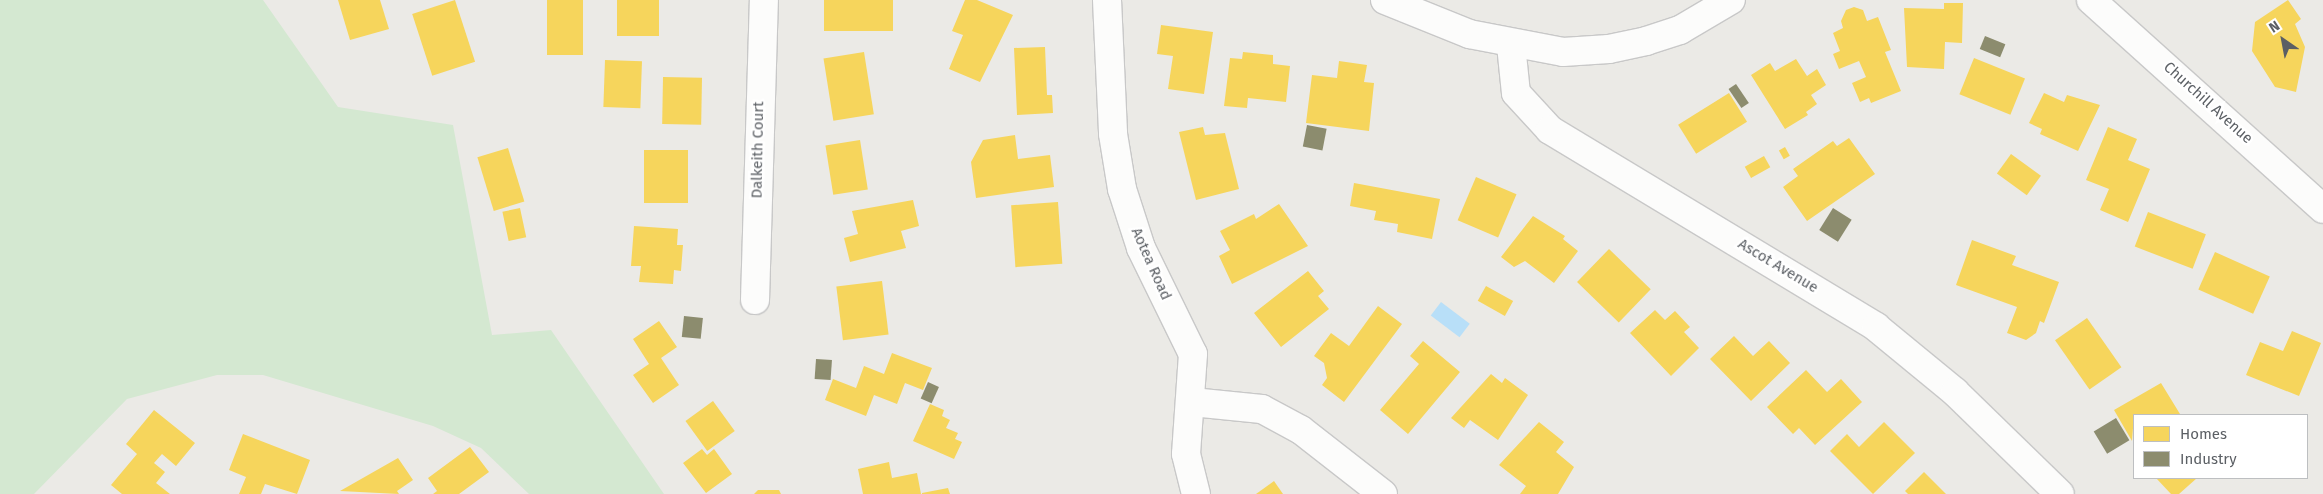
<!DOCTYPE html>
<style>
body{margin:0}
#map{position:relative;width:2323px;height:494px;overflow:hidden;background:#ebeae6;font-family:"Fira Sans",sans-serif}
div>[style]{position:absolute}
.green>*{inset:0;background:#d4e8d1}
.water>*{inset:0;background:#b8dff8;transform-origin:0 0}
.homes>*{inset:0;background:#f6d55c;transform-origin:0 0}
.industry>*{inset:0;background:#8c8c6e;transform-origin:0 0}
.roads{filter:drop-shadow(1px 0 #c8c8c8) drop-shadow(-1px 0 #c8c8c8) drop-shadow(0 1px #c8c8c8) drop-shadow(0 -1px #c8c8c8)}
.minor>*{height:28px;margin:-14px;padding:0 14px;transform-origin:14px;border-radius:14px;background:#fcfcfb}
.tertiary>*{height:28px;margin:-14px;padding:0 14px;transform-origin:14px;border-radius:14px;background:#fcfcfb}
span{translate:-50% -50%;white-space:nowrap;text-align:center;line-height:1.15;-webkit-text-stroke:5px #fff;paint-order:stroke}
.street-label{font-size:15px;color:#5b5f64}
.legend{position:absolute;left:2133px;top:414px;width:175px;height:65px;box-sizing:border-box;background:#fff;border:1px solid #bdbfc1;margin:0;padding:6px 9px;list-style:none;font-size:15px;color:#5b5f64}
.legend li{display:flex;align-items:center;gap:10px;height:25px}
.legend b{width:25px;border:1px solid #bdbfc1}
.north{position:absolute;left:2258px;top:15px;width:50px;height:50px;-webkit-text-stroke:4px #fff;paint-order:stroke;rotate:327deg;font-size:14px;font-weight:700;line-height:20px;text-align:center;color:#5b5f64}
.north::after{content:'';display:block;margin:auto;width:18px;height:22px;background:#5b5f64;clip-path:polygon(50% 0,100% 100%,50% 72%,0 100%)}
</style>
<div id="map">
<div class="green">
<div style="clip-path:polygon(0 0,263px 0,338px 107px,453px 125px,492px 335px,551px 330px,664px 494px,529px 494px,481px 448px,433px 426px,263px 375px,217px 375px,127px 399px,34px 494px,0 494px)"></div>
</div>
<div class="water">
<div style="left:1441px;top:302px;width:36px;height:17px;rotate:37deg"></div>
</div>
<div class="homes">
<div style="clip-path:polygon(338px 0,380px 0,389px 29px,350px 40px)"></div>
<div style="left:455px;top:0;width:65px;height:45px;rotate:72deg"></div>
<div style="left:547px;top:0;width:36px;height:55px"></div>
<div style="left:617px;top:0;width:42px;height:36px"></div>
<div style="left:824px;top:0;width:69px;height:31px"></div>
<div style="clip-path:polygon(965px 0,977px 0,1013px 15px,980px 82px,949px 69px,963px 35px,952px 31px)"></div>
<div style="clip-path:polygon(2288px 0,2301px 19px,2295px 24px,2305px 47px,2296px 92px,2275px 87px,2252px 51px,2255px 22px)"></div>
<div style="clip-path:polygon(1944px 3px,1963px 3px,1962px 43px,1945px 42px,1944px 69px,1907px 67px,1904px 8px,1944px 9px)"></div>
<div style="clip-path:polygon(1854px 7px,1863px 10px,1867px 21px,1878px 17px,1891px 50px,1885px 52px,1901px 91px,1871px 103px,1869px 98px,1860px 102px,1852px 83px,1866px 77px,1859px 61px,1839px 69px,1833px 54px,1840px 51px,1833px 33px,1843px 28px,1841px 21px,1846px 10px)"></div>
<div style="clip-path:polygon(1161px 25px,1213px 32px,1204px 94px,1168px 89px,1173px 56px,1157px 54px)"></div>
<div style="clip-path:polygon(1045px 47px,1047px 95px,1052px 95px,1053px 113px,1017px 115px,1014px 48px)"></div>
<div style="left:864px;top:52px;width:63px;height:41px;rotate:81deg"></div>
<div style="clip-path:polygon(1243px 52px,1273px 55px,1273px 64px,1290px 66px,1286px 102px,1248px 98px,1247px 108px,1224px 106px,1230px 58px,1242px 59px)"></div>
<div style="left:1974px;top:58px;width:55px;height:39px;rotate:22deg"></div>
<div style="clip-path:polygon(1796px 59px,1807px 76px,1817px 69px,1826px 85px,1811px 95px,1817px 104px,1806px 112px,1808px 115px,1785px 129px,1751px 75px,1770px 63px,1775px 71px)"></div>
<div style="left:605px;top:60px;width:37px;height:47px;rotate:2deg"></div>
<div style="clip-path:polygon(1339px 61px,1367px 65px,1364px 82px,1374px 83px,1369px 131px,1306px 123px,1312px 75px,1337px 78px)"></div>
<div style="left:663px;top:77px;width:39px;height:47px;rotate:1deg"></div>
<div style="left:1729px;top:93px;width:34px;height:60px;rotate:58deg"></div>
<div style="clip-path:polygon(2044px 93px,2064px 102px,2067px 95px,2100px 105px,2078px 151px,2040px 134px,2042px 129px,2029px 123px)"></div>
<div style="clip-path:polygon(1203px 127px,1205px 135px,1225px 133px,1239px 189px,1196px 200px,1179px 132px)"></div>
<div style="clip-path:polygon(2108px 127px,2137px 139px,2128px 160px,2150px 169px,2128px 222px,2100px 210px,2109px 189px,2086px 180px)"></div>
<div style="clip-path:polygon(1015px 135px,1018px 159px,1050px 155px,1054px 187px,976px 198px,971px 162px,983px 140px)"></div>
<div style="clip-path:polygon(1849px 138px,1875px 174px,1807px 221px,1783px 187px,1798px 176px,1793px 169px,1833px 141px,1837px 146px)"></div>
<div style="left:860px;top:140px;width:50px;height:35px;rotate:81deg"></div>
<div style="left:1785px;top:147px;width:10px;height:7px;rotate:61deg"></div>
<div style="left:508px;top:148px;width:56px;height:32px;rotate:73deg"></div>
<div style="left:644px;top:150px;width:44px;height:53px"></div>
<div style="left:2011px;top:154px;width:37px;height:24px;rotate:36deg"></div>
<div style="left:1764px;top:156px;width:13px;height:22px;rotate:61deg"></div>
<div style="left:1476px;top:177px;width:44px;height:47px;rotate:23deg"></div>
<div style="clip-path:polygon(1354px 183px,1440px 199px,1432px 239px,1397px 232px,1398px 224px,1374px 220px,1376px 211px,1350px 206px)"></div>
<div style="clip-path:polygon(913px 200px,919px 226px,901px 231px,906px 248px,850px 262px,844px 238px,858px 234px,852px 211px)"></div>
<div style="left:1058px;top:202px;width:62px;height:47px;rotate:86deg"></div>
<div style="clip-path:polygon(1279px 204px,1308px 246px,1232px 284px,1219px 256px,1230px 250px,1220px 231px,1254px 214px,1256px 219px)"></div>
<div style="left:520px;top:208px;width:30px;height:18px;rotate:78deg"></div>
<div style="left:2148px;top:212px;width:62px;height:37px;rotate:21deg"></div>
<div style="clip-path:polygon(1533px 216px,1565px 236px,1563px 239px,1578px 251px,1554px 283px,1525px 261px,1514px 267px,1501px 257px)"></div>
<div style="clip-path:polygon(634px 226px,678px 229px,677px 245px,683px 245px,681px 271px,674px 270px,673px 284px,639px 282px,641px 266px,631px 266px)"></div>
<div style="clip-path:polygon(1972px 240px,2016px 256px,2012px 265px,2059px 282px,2044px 323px,2040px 321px,2036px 333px,2026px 340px,2007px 333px,2017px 307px,1956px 285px)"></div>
<div style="left:1609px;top:249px;width:58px;height:46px;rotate:44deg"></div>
<div style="left:2215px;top:252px;width:60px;height:41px;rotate:24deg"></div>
<div style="clip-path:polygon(1308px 271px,1324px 291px,1318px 296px,1329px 309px,1281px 347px,1254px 313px)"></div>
<div style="left:882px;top:281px;width:54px;height:46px;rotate:83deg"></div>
<div style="left:1486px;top:286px;width:31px;height:17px;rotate:29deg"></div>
<div style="clip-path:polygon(1378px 306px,1402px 324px,1344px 402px,1322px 385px,1327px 378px,1324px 363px,1314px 356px,1331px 333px,1349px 346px)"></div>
<div style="clip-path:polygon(1655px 310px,1665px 320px,1675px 311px,1690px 327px,1684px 332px,1699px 348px,1671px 376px,1630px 333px)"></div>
<div style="left:2087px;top:318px;width:60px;height:39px;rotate:55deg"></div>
<div style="clip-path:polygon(659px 321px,677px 347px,661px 358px,679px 385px,653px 403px,633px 375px,649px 364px,633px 339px)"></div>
<div style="clip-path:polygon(2292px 331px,2321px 343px,2299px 396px,2246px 375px,2260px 342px,2283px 351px)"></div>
<div style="clip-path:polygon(1734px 336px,1753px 356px,1769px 341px,1790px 363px,1751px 401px,1710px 359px)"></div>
<div style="clip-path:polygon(1423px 341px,1460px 372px,1408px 434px,1380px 410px,1419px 364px,1410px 356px)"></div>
<div style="clip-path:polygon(892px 353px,932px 368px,923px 390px,905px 383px,897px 404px,874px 395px,866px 416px,825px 400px,833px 379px,856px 388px,864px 366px,884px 374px)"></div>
<div style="clip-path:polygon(1806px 370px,1827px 392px,1841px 379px,1862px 402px,1815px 445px,1799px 428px,1793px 434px,1767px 407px)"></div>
<div style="clip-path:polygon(1491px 374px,1502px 383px,1505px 378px,1528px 395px,1498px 440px,1470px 420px,1464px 428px,1451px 418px)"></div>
<div style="clip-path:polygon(2161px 383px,2180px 414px,2134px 415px,2132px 441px,2114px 410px)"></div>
<div style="left:713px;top:401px;width:37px;height:34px;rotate:54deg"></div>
<div style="clip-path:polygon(930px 404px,944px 410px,942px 416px,950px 420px,946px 428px,958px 433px,955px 439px,962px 442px,954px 459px,913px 441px)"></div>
<div style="clip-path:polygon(154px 410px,195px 443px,176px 466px,162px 454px,154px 463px,165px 472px,156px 483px,170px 494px,122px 494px,111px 485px,137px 454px,126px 444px)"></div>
<div style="clip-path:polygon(1539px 422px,1564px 442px,1556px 452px,1574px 467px,1558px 494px,1520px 494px,1526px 486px,1499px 465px)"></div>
<div style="clip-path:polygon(1884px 422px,1915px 453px,1873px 494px,1830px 451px,1847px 434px,1859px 447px)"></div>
<div style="clip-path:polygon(243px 434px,310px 460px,297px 494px,265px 484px,261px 494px,239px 494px,246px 477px,229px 470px)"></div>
<div style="clip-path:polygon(470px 447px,489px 472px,459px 494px,433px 494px,437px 491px,428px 478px)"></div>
<div style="clip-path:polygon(702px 449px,707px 455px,714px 449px,732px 474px,706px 493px,683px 463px)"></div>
<div style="clip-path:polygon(398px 458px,413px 480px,397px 491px,399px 494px,340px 491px)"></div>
<div style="clip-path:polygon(889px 462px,892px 478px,917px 473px,921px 494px,863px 494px,858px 469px)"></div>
<div style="clip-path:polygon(1924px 472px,1946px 494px,1908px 494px,1905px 491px)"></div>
<div style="clip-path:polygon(2156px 478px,2197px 478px,2179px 494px,2171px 494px)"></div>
<div style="clip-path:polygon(1274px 481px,1283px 494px,1256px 494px)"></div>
<div style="clip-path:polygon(948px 488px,950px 494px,922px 494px,922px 493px)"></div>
<div style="clip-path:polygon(758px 490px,779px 490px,781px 494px,754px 494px)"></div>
</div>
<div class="industry">
<div style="left:1985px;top:36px;width:22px;height:14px;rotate:22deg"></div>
<div style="left:1736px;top:84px;width:23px;height:9px;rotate:56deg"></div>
<div style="left:1307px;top:125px;width:20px;height:22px;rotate:11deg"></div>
<div style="left:1833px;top:208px;width:22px;height:26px;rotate:32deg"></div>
<div style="left:684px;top:316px;width:19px;height:21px;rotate:6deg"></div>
<div style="left:816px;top:359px;width:16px;height:20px;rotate:4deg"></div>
<div style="left:928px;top:382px;width:12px;height:18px;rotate:24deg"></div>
<div style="left:2116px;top:418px;width:26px;height:26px;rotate:59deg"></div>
</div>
<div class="roads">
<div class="minor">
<div style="left:1107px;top:0;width:134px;rotate:87.4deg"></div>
<div style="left:1113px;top:134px;width:56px;rotate:80.7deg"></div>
<div style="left:1122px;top:189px;width:62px;rotate:72.1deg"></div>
<div style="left:1141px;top:248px;width:118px;rotate:63.9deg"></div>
<div style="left:1193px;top:354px;width:100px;rotate:94deg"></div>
<div style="left:1186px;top:454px;width:41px;rotate:76deg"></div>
<div style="left:1511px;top:45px;width:48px;rotate:84.1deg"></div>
<div style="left:1516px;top:93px;width:50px;rotate:47.4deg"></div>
<div style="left:1550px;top:130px;width:381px;rotate:31.1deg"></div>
<div style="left:1876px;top:327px;width:102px;rotate:39.4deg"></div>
<div style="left:1955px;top:392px;width:146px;rotate:44.2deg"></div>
<div style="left:755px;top:300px;width:300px;rotate:-88.3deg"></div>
<div style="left:1192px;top:402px;width:70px;rotate:5.7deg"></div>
<div style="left:1262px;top:409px;width:44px;rotate:28.3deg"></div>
<div style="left:1301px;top:430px;width:104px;rotate:38deg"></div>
</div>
<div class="tertiary">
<div style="left:1385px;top:0;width:91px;rotate:22deg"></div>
<div style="left:1469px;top:34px;width:96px;rotate:10.8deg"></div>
<div style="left:1563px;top:52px;width:46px;rotate:-3.7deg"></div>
<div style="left:1609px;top:49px;width:38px;rotate:-12deg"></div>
<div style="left:1646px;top:41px;width:36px;rotate:-18deg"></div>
<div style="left:1680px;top:30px;width:59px;rotate:-30.5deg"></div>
<div style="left:2091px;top:0;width:312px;rotate:42deg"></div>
</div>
</div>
<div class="street-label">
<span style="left:2208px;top:103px;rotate:42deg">Churchill Avenue</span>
<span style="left:758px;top:150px;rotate:-89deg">Dalkeith Court</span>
<span style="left:1151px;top:264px;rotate:66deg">Aotea Road</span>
<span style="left:1778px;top:266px;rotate:31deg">Ascot Avenue</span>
</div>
<ul class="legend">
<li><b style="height:14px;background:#f6d55c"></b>Homes</li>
<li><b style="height:14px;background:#8c8c6e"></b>Industry</li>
</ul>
<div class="north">N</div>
</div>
